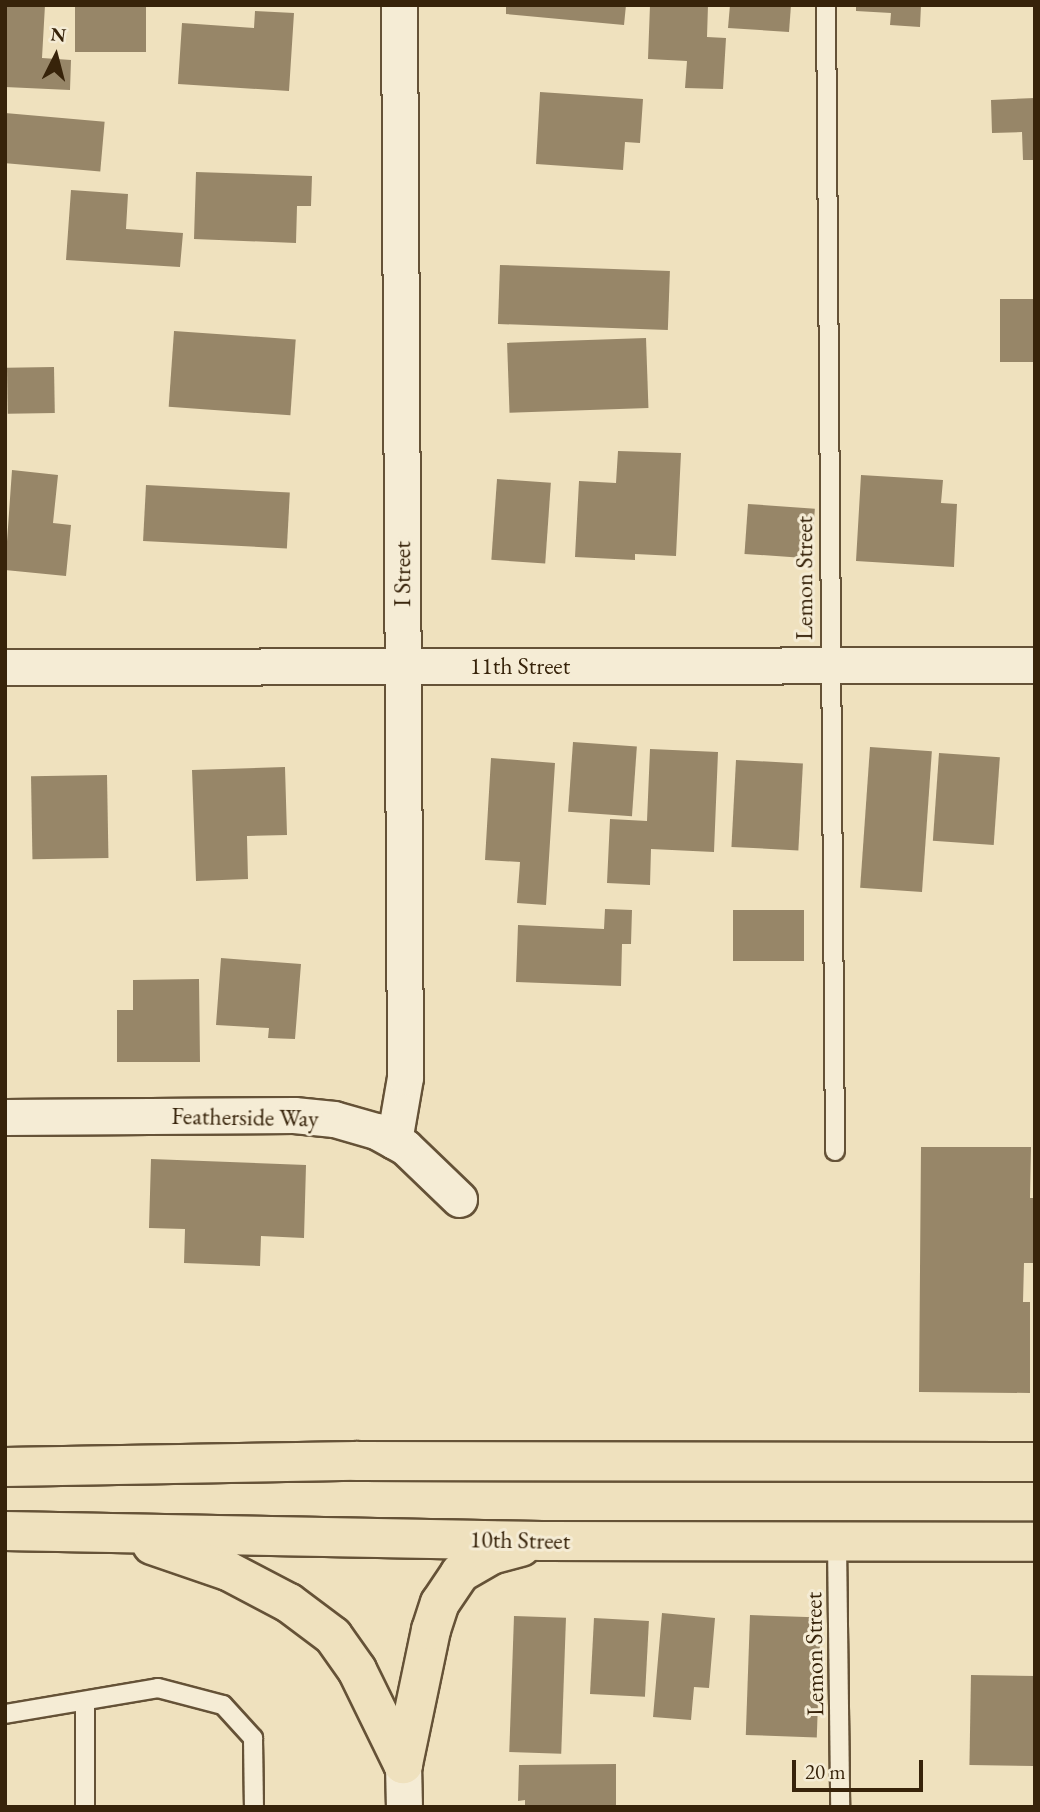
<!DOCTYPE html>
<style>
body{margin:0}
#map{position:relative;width:1040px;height:1812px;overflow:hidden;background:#efe1be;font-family:"EB Garamond",serif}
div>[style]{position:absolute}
.building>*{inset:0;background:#978668;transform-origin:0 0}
.roads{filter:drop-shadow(2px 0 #655237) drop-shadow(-2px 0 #655237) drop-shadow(0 2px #655237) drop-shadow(0 -2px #655237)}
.service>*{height:18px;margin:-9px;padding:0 9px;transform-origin:9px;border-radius:9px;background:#f5ecd5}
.minor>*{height:35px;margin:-17.5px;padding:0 17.5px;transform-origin:17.5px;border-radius:17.5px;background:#f5ecd5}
.trunk>*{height:38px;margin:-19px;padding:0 19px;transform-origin:19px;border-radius:19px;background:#efe1be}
span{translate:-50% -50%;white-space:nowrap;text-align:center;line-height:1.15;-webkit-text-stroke:6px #f5ecd5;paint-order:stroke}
.street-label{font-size:24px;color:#37230a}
.frame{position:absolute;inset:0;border:7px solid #37230a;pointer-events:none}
.north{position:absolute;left:21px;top:21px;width:70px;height:70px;-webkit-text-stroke:5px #f5ecd5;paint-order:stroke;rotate:6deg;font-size:19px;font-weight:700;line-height:28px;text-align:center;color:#37230a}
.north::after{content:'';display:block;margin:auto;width:24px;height:32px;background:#37230a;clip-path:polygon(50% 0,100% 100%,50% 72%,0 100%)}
.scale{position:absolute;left:792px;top:1760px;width:131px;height:32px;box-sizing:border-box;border:4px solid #37230a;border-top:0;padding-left:9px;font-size:21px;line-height:24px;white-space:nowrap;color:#37230a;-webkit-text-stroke:5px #f5ecd5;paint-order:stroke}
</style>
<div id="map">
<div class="building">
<div style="clip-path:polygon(5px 5px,45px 5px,42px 58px,71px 60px,70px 90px,5px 87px)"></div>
<div style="left:75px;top:5px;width:71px;height:47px"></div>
<div style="clip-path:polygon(506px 5px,626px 5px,624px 25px,506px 14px)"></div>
<div style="clip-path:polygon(650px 5px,708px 5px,707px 37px,726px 38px,723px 89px,685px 88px,687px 61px,648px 59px)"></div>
<div style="clip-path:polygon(730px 5px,791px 5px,789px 32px,728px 28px)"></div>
<div style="clip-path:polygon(856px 5px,921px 5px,920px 27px,890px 25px,891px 13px,856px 11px)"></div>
<div style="clip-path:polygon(255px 11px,294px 13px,289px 91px,178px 84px,182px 23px,254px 28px)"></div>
<div style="clip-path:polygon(540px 92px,643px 99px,640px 143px,625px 142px,623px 170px,536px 164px)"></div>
<div style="clip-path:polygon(1035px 98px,1035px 160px,1023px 160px,1022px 132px,992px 133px,991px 100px)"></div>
<div style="left:5px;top:113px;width:100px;height:50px;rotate:5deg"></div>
<div style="clip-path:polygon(196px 172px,312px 176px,311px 206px,297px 206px,296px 243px,194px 239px)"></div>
<div style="clip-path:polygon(71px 190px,128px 194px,126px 229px,183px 233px,180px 267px,66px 260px)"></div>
<div style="left:500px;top:265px;width:170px;height:59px;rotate:2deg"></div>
<div style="left:1035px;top:299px;width:63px;height:35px;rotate:90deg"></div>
<div style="left:174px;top:331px;width:122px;height:76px;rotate:4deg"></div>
<div style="left:646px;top:338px;width:70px;height:139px;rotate:88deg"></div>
<div style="left:54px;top:367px;width:46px;height:47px;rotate:89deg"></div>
<div style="clip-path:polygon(618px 451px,681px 453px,676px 556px,635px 554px,635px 560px,575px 557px,579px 481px,616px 483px)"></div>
<div style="clip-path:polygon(12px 470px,58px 475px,53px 523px,71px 525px,66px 576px,5px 570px)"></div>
<div style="clip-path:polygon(861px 475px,943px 480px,941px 503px,957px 504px,954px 567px,856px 561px)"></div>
<div style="left:497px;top:479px;width:54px;height:81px;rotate:4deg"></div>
<div style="left:146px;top:485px;width:144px;height:56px;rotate:3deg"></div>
<div style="left:748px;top:504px;width:67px;height:50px;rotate:4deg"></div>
<div style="left:573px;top:742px;width:64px;height:70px;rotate:4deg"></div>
<div style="left:870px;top:747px;width:62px;height:141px;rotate:4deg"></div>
<div style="clip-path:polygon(650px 749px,718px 752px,714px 852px,651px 849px,650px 885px,607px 883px,610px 819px,647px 821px)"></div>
<div style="left:939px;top:753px;width:61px;height:88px;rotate:4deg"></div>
<div style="clip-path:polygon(491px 758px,555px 763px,546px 905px,517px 903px,520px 862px,485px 860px)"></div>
<div style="left:736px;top:760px;width:67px;height:87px;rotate:3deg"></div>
<div style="clip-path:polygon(285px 767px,287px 835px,247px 836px,248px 879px,196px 881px,192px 770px)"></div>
<div style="left:107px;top:775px;width:83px;height:76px;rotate:89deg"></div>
<div style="clip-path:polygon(605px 909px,632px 910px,631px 944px,622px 944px,621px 986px,516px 982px,518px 925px,604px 929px)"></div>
<div style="left:733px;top:910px;width:71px;height:51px"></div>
<div style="clip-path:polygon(221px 958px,301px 964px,295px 1039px,268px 1038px,269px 1028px,216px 1025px)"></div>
<div style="clip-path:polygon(199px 979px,200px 1062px,117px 1062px,117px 1010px,133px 1010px,133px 980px)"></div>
<div style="clip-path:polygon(921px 1147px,1031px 1147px,1030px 1198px,1035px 1198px,1035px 1263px,1024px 1263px,1023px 1302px,1030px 1302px,1030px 1393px,919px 1392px)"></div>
<div style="clip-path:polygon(151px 1159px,306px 1165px,304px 1238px,261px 1236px,260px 1266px,184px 1263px,185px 1229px,149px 1228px)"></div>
<div style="clip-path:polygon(662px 1613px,715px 1618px,709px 1688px,694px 1687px,691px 1720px,653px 1717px)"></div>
<div style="left:750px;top:1615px;width:71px;height:120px;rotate:2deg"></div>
<div style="left:514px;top:1616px;width:52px;height:136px;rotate:2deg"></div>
<div style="left:594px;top:1618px;width:55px;height:76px;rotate:3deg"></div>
<div style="left:971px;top:1675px;width:64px;height:90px;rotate:1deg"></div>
<div style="clip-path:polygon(616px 1764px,616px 1807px,525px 1807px,525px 1800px,518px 1801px,519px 1765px)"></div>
</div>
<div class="roads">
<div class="service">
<div style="left:826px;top:5px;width:1146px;rotate:89.55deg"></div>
<div style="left:837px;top:1543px;width:264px;rotate:89.3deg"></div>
<div style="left:85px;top:1701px;width:106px;rotate:90deg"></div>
<div style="left:5px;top:1714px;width:155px;rotate:-9.6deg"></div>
<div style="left:158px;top:1688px;width:67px;rotate:14.7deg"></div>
<div style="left:223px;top:1705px;width:45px;rotate:47.7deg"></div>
<div style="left:253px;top:1738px;width:69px;rotate:89.2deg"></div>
</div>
<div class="minor">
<div style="left:5px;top:667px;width:1030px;rotate:-0.11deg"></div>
<div style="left:5px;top:1117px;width:289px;rotate:-0.4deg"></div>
<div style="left:294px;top:1115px;width:40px;rotate:5.7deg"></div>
<div style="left:334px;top:1119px;width:44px;rotate:15.9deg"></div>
<div style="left:376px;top:1131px;width:33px;rotate:29deg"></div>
<div style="left:405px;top:1147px;width:75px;rotate:43.9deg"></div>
<div style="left:394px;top:1141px;width:65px;rotate:-80.2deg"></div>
<div style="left:405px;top:1077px;width:1072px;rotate:-90.32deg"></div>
<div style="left:403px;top:1764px;width:43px;rotate:88.7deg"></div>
</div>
<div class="trunk">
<div style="left:5px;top:1467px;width:351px;rotate:-1deg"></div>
<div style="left:356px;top:1461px;width:679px;rotate:0.08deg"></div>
<div style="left:5px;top:1531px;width:537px;rotate:1.07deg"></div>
<div style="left:542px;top:1541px;width:493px;rotate:0.1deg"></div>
<div style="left:152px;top:1545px;width:80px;rotate:18.9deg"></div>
<div style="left:228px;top:1571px;width:69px;rotate:27.7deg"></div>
<div style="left:289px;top:1603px;width:55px;rotate:36.9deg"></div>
<div style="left:333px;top:1636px;width:42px;rotate:54.8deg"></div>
<div style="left:357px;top:1670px;width:105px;rotate:63.9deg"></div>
<div style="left:403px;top:1764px;width:137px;rotate:-78.2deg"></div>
<div style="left:431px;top:1630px;width:28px;rotate:-72deg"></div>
<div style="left:440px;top:1603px;width:36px;rotate:-56deg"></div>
<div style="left:460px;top:1573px;width:36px;rotate:-30deg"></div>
<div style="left:491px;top:1555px;width:31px;rotate:-15deg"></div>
</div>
</div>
<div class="street-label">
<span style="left:402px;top:574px;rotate:-90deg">I Street</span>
<span style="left:804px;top:578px;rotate:-90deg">Lemon Street</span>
<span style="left:520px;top:666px">11th Street</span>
<span style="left:245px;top:1117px;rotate:1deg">Featherside Way</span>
<span style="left:520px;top:1540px;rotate:1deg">10th Street</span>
<span style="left:814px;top:1654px;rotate:-91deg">Lemon Street</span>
</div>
<div class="frame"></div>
<div class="north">N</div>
<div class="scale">20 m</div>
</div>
